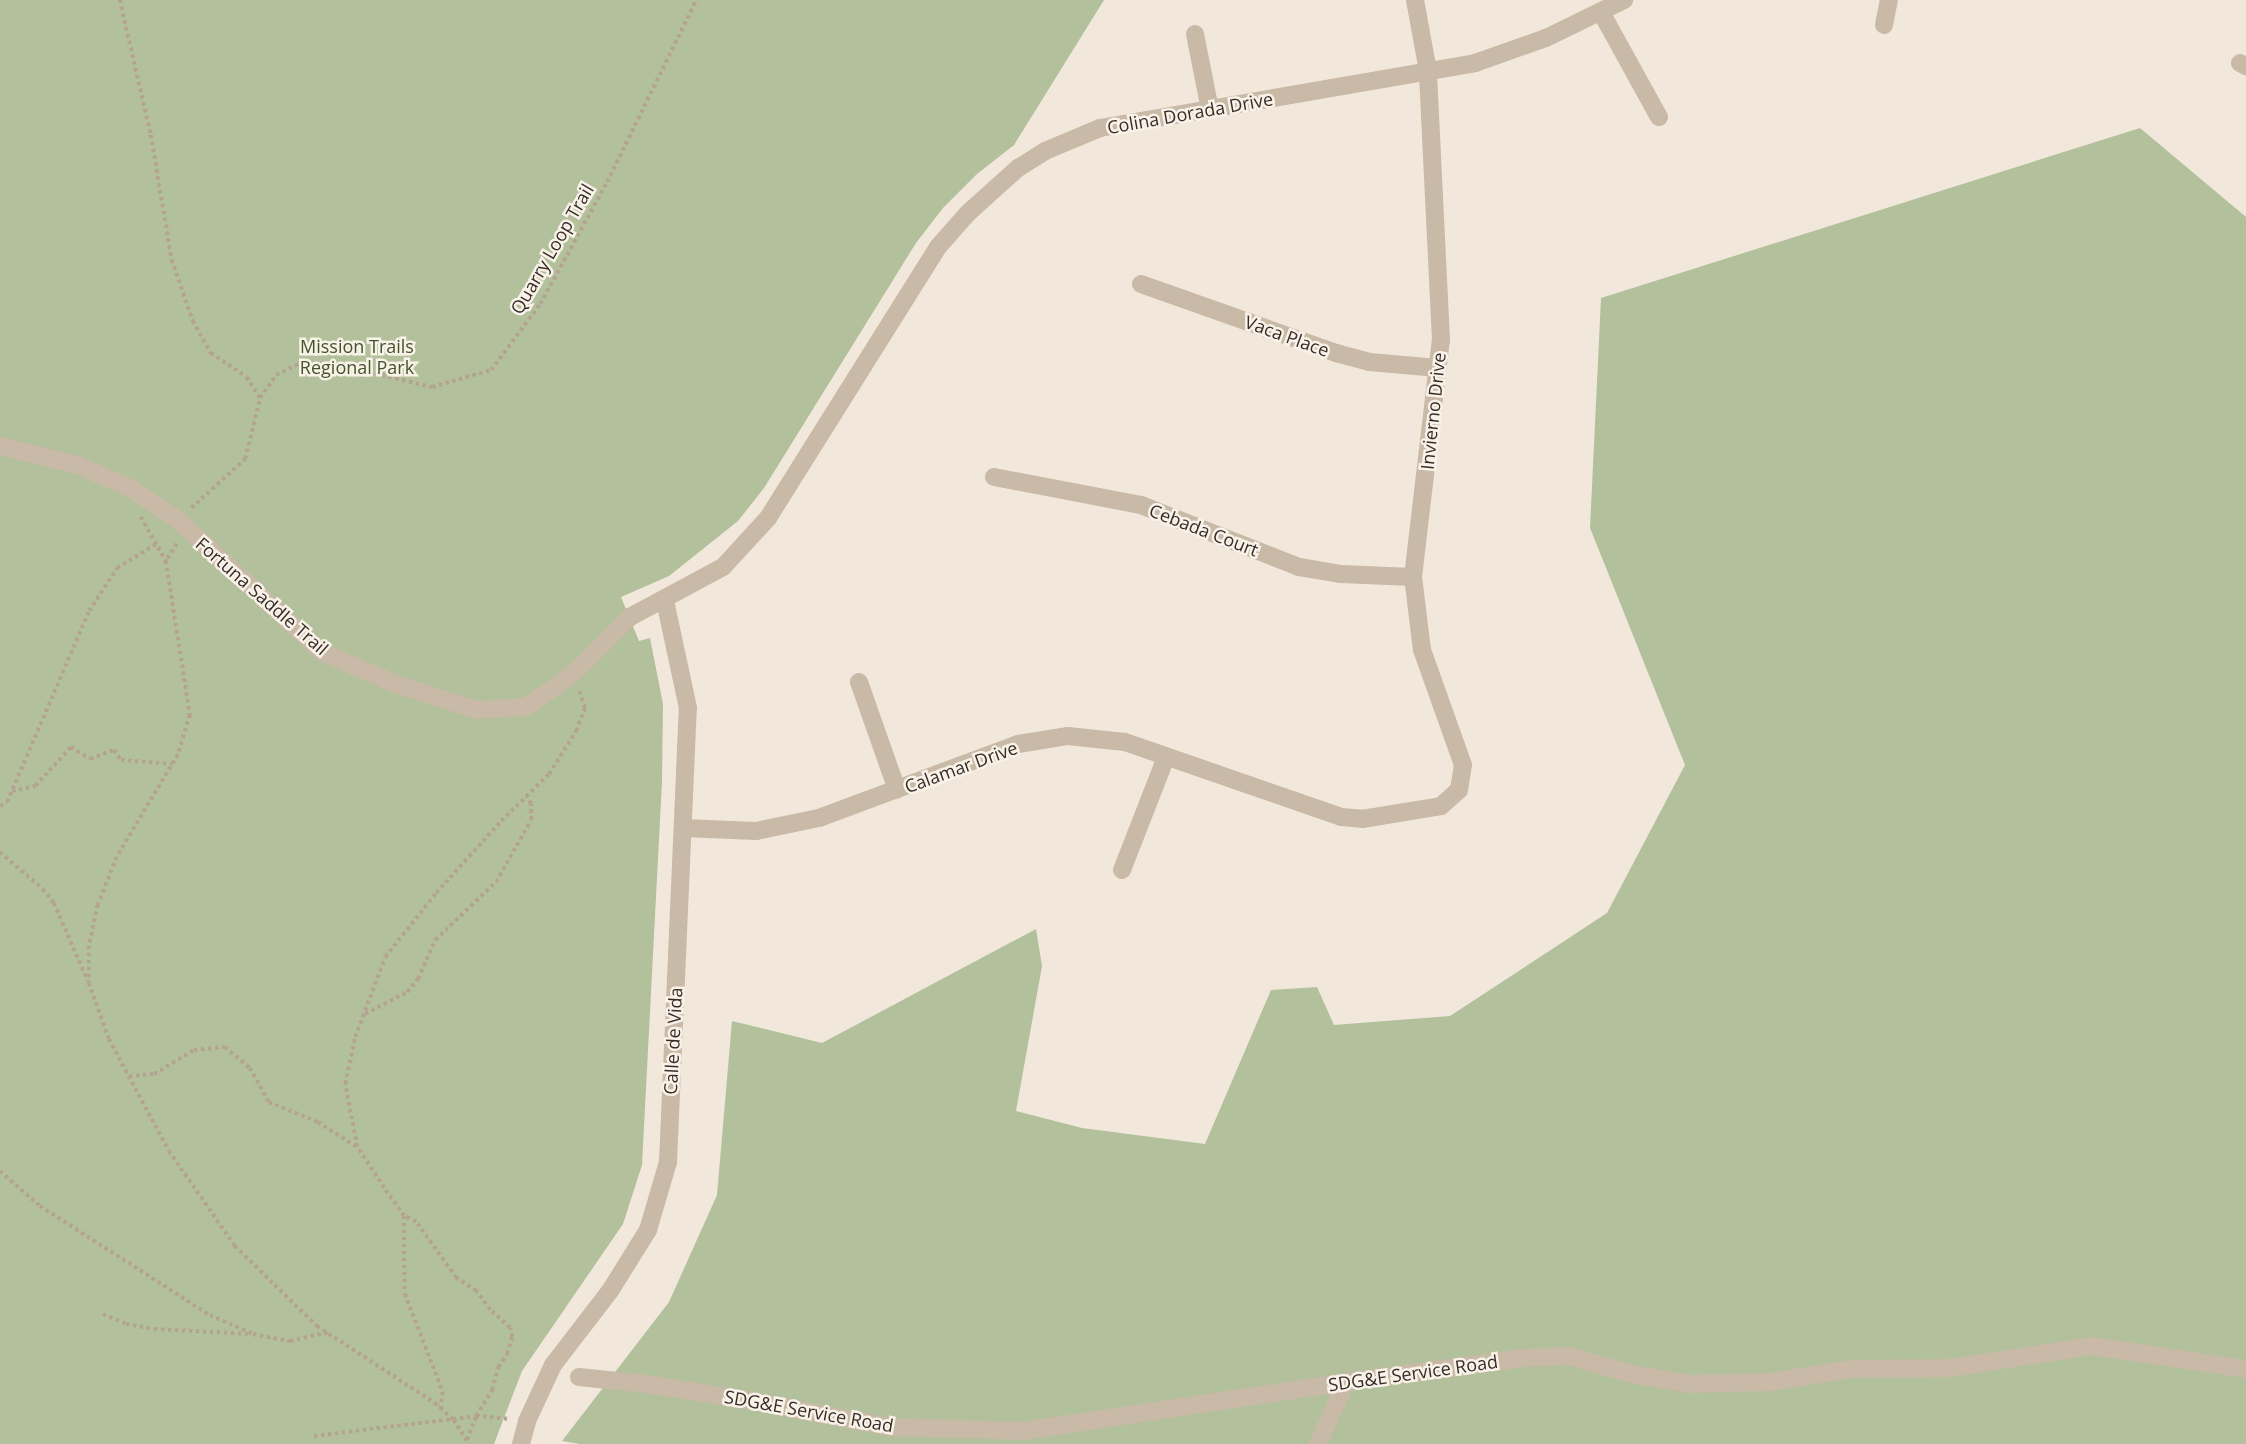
<!DOCTYPE html>
<style>
body{margin:0}
#map{position:relative;width:2246px;height:1444px;overflow:hidden;background:#f1e8db;font-family:"Open Sans",sans-serif}
div>[style]{position:absolute}
.green>*{inset:0;background:#b2c09b}
.path>*{height:3.5px;margin-top:-1.75px;transform-origin:0;background:repeating-linear-gradient(90deg,#b5a392 0 3.5px,transparent 0 7px)}
.minor>*{height:18px;margin:-9px;padding:0 9px;transform-origin:9px;border-radius:9px;background:#c9b9a7}
span{translate:-50% -50%;white-space:nowrap;text-align:center;line-height:1.15;-webkit-text-stroke:5px #f9f2e8;paint-order:stroke}
.street-label{font-size:18px;color:#362d28}
.park-label{font-size:18px;color:#43542c}
</style>
<div id="map">
<div class="green">
<div style="clip-path:polygon(0 0,1104px 0,1014px 145px,977px 174px,943px 208px,916px 243px,764px 488px,738px 521px,669px 576px,621px 597px,639px 641px,650px 638px,663px 704px,662px 782px,642px 1165px,623px 1224px,522px 1371px,494px 1444px,0 1444px)"></div>
<div style="clip-path:polygon(2140px 128px,2246px 217px,2246px 1444px,580px 1444px,562px 1441px,669px 1302px,717px 1195px,732px 1021px,822px 1043px,1036px 929px,1042px 966px,1016px 1111px,1082px 1128px,1205px 1144px,1271px 990px,1317px 987px,1334px 1025px,1450px 1016px,1607px 913px,1685px 765px,1590px 528px,1601px 298px)"></div>
</div>
<div class="path">
<div style="left:120px;top:0;width:139px;rotate:77.1deg"></div>
<div style="left:151px;top:135px;width:127px;rotate:80.5deg"></div>
<div style="left:172px;top:260px;width:65px;rotate:71deg"></div>
<div style="left:193px;top:321px;width:37px;rotate:61deg"></div>
<div style="left:211px;top:353px;width:43px;rotate:33.7deg"></div>
<div style="left:247px;top:377px;width:25px;rotate:58deg"></div>
<div style="left:191px;top:508px;width:73px;rotate:-42.2deg"></div>
<div style="left:245px;top:459px;width:63px;rotate:-76.2deg"></div>
<div style="left:260px;top:398px;width:28px;rotate:-55deg"></div>
<div style="left:276px;top:375px;width:25px;rotate:-26deg"></div>
<div style="left:299px;top:364px;width:35px"></div>
<div style="left:334px;top:364px;width:101px;rotate:13.2deg"></div>
<div style="left:432px;top:387px;width:61px;rotate:-16.1deg"></div>
<div style="left:491px;top:370px;width:82px;rotate:-53.4deg"></div>
<div style="left:540px;top:304px;width:139px;rotate:-61.2deg"></div>
<div style="left:607px;top:182px;width:203px;rotate:-63.9deg"></div>
<div style="left:141px;top:517px;width:51px;rotate:60.4deg"></div>
<div style="left:177px;top:544px;width:20px;rotate:123deg"></div>
<div style="left:166px;top:561px;width:156px;rotate:81.1deg"></div>
<div style="left:190px;top:715px;width:42px;rotate:106.7deg"></div>
<div style="left:178px;top:755px;width:119px;rotate:120.9deg"></div>
<div style="left:117px;top:857px;width:52px;rotate:111.6deg"></div>
<div style="left:98px;top:905px;width:42px;rotate:102.4deg"></div>
<div style="left:89px;top:946px;width:37px;rotate:90deg"></div>
<div style="left:89px;top:983px;width:59px;rotate:70.3deg"></div>
<div style="left:109px;top:1039px;width:127px;rotate:61.8deg"></div>
<div style="left:169px;top:1151px;width:116px;rotate:55.2deg"></div>
<div style="left:235px;top:1246px;width:115px;rotate:44.3deg"></div>
<div style="left:317px;top:1326px;width:141px;rotate:33.1deg"></div>
<div style="left:435px;top:1403px;width:25px;rotate:42deg"></div>
<div style="left:454px;top:1420px;width:28px;rotate:58deg"></div>
<div style="left:12px;top:791px;width:24px;rotate:-12deg"></div>
<div style="left:35px;top:786px;width:53px;rotate:-47.3deg"></div>
<div style="left:71px;top:747px;width:22px;rotate:32deg"></div>
<div style="left:90px;top:759px;width:26px;rotate:-21deg"></div>
<div style="left:114px;top:750px;width:12px;rotate:55deg"></div>
<div style="left:121px;top:760px;width:51px;rotate:4.5deg"></div>
<div style="left:0;top:806px;width:8px;rotate:-30deg"></div>
<div style="left:7px;top:802px;width:208px;rotate:-66.8deg"></div>
<div style="left:89px;top:611px;width:51px;rotate:-56.9deg"></div>
<div style="left:117px;top:568px;width:46px;rotate:-31.6deg"></div>
<div style="left:0;top:852px;width:57px;rotate:40.7deg"></div>
<div style="left:43px;top:889px;width:18px;rotate:52deg"></div>
<div style="left:54px;top:903px;width:85px;rotate:66.4deg"></div>
<div style="left:365px;top:1014px;width:47px;rotate:-27.6deg"></div>
<div style="left:407px;top:992px;width:17px;rotate:-50deg"></div>
<div style="left:418px;top:979px;width:43px;rotate:-66.4deg"></div>
<div style="left:435px;top:940px;width:84px;rotate:-43.6deg"></div>
<div style="left:496px;top:882px;width:71px;rotate:-60.6deg"></div>
<div style="left:531px;top:820px;width:16px;rotate:-90deg"></div>
<div style="left:531px;top:804px;width:9px;rotate:-122deg"></div>
<div style="left:129px;top:1076px;width:25px;rotate:-5deg"></div>
<div style="left:154px;top:1074px;width:47px;rotate:-31deg"></div>
<div style="left:194px;top:1050px;width:31px;rotate:-6deg"></div>
<div style="left:225px;top:1047px;width:33px;rotate:40deg"></div>
<div style="left:250px;top:1068px;width:39px;rotate:61deg"></div>
<div style="left:269px;top:1102px;width:53px;rotate:22.2deg"></div>
<div style="left:318px;top:1122px;width:46px;rotate:32.7deg"></div>
<div style="left:0;top:1171px;width:53px;rotate:41.2deg"></div>
<div style="left:40px;top:1206px;width:202px;rotate:32.7deg"></div>
<div style="left:210px;top:1315px;width:47px;rotate:23.8deg"></div>
<div style="left:253px;top:1334px;width:38px;rotate:11deg"></div>
<div style="left:290px;top:1341px;width:39px;rotate:-13deg"></div>
<div style="left:404px;top:1216px;width:78px;rotate:89.3deg"></div>
<div style="left:405px;top:1294px;width:105px;rotate:68.8deg"></div>
<div style="left:443px;top:1392px;width:17px;rotate:97deg"></div>
<div style="left:103px;top:1314px;width:25px;rotate:23deg"></div>
<div style="left:126px;top:1324px;width:28px;rotate:10deg"></div>
<div style="left:154px;top:1329px;width:97px;rotate:3deg"></div>
<div style="left:314px;top:1436px;width:163px;rotate:-7deg"></div>
<div style="left:476px;top:1416px;width:35px;rotate:5deg"></div>
<div style="left:467px;top:1440px;width:26px;rotate:-69deg"></div>
<div style="left:476px;top:1416px;width:31px;rotate:-58deg"></div>
<div style="left:492px;top:1390px;width:24px;rotate:-75deg"></div>
<div style="left:498px;top:1367px;width:16px;rotate:-55deg"></div>
<div style="left:507px;top:1354px;width:18px;rotate:-74deg"></div>
<div style="left:512px;top:1337px;width:9px;rotate:-103deg"></div>
<div style="left:510px;top:1328px;width:27px;rotate:-138deg"></div>
<div style="left:490px;top:1310px;width:24px;rotate:-126deg"></div>
<div style="left:476px;top:1291px;width:24px;rotate:-147deg"></div>
<div style="left:456px;top:1278px;width:69px;rotate:-125.5deg"></div>
<div style="left:416px;top:1222px;width:13px;rotate:-153deg"></div>
<div style="left:404px;top:1216px;width:34px;rotate:-126deg"></div>
<div style="left:384px;top:1188px;width:49px;rotate:-123.4deg"></div>
<div style="left:357px;top:1147px;width:64px;rotate:-100.8deg"></div>
<div style="left:345px;top:1084px;width:48px;rotate:-78deg"></div>
<div style="left:355px;top:1037px;width:85px;rotate:-69.4deg"></div>
<div style="left:385px;top:957px;width:82px;rotate:-51.4deg"></div>
<div style="left:436px;top:893px;width:97px;rotate:-47.9deg"></div>
<div style="left:501px;top:821px;width:67px;rotate:-44.4deg"></div>
<div style="left:549px;top:774px;width:51px;rotate:-57.9deg"></div>
<div style="left:576px;top:731px;width:25px;rotate:-69deg"></div>
<div style="left:585px;top:708px;width:20px;rotate:-110deg"></div>
</div>
<div class="minor">
<div style="left:1601px;top:12px;width:120px;rotate:61.1deg"></div>
<div style="left:1884px;top:25px;width:25px;rotate:-79deg"></div>
<div style="left:1195px;top:34px;width:77px;rotate:78.8deg"></div>
<div style="left:2240px;top:63px;width:7px;rotate:27deg"></div>
<div style="left:1141px;top:284px;width:207px;rotate:19.5deg"></div>
<div style="left:1336px;top:353px;width:35px;rotate:15deg"></div>
<div style="left:1370px;top:362px;width:68px;rotate:5deg"></div>
<div style="left:0;top:446px;width:80px;rotate:13.7deg"></div>
<div style="left:78px;top:465px;width:59px;rotate:24deg"></div>
<div style="left:132px;top:489px;width:55px;rotate:34deg"></div>
<div style="left:178px;top:520px;width:195px;rotate:42.5deg"></div>
<div style="left:322px;top:652px;width:81px;rotate:23.4deg"></div>
<div style="left:396px;top:684px;width:85px;rotate:17.8deg"></div>
<div style="left:477px;top:710px;width:49px;rotate:-3.5deg"></div>
<div style="left:526px;top:707px;width:57px;rotate:-35.1deg"></div>
<div style="left:573px;top:674px;width:81px;rotate:-45deg"></div>
<div style="left:630px;top:617px;width:106px;rotate:-28.3deg"></div>
<div style="left:723px;top:567px;width:67px;rotate:-47.4deg"></div>
<div style="left:768px;top:518px;width:320px;rotate:-57.9deg"></div>
<div style="left:938px;top:247px;width:45px;rotate:-48.6deg"></div>
<div style="left:968px;top:213px;width:67px;rotate:-42deg"></div>
<div style="left:1018px;top:168px;width:32px;rotate:-32deg"></div>
<div style="left:1045px;top:151px;width:60px;rotate:-22.7deg"></div>
<div style="left:1100px;top:128px;width:381px;rotate:-9.8deg"></div>
<div style="left:1475px;top:63px;width:75px;rotate:-19.4deg"></div>
<div style="left:1546px;top:38px;width:87px;rotate:-26deg"></div>
<div style="left:994px;top:477px;width:150px;rotate:10.8deg"></div>
<div style="left:1141px;top:505px;width:170px;rotate:21.4deg"></div>
<div style="left:1299px;top:567px;width:43px;rotate:9.5deg"></div>
<div style="left:1341px;top:574px;width:72px;rotate:2.4deg"></div>
<div style="left:859px;top:682px;width:114px;rotate:70.6deg"></div>
<div style="left:683px;top:828px;width:73px;rotate:2.4deg"></div>
<div style="left:756px;top:831px;width:64px;rotate:-11.7deg"></div>
<div style="left:819px;top:818px;width:212px;rotate:-20.4deg"></div>
<div style="left:1018px;top:744px;width:51px;rotate:-9.1deg"></div>
<div style="left:1068px;top:736px;width:57px;rotate:6deg"></div>
<div style="left:1125px;top:742px;width:229px;rotate:19.1deg"></div>
<div style="left:1341px;top:817px;width:21px;rotate:5deg"></div>
<div style="left:1362px;top:819px;width:80px;rotate:-9.3deg"></div>
<div style="left:1441px;top:806px;width:24px;rotate:-42deg"></div>
<div style="left:1459px;top:790px;width:25px;rotate:-81deg"></div>
<div style="left:1463px;top:765px;width:122px;rotate:-109.6deg"></div>
<div style="left:1422px;top:650px;width:74px;rotate:-97deg"></div>
<div style="left:1413px;top:577px;width:239px;rotate:-83.3deg"></div>
<div style="left:1441px;top:340px;width:269px;rotate:-92.8deg"></div>
<div style="left:1428px;top:71px;width:72px;rotate:-100.4deg"></div>
<div style="left:1122px;top:870px;width:121px;rotate:-68.7deg"></div>
<div style="left:579px;top:1377px;width:68px;rotate:5.9deg"></div>
<div style="left:647px;top:1384px;width:106px;rotate:9.2deg"></div>
<div style="left:752px;top:1401px;width:140px;rotate:10.7deg"></div>
<div style="left:890px;top:1427px;width:133px;rotate:1.7deg"></div>
<div style="left:1023px;top:1431px;width:327px;rotate:-8.6deg"></div>
<div style="left:1346px;top:1382px;width:179px;rotate:-7.7deg"></div>
<div style="left:1523px;top:1358px;width:45px;rotate:-2.5deg"></div>
<div style="left:1568px;top:1356px;width:71px;rotate:15.6deg"></div>
<div style="left:1636px;top:1375px;width:57px;rotate:9.1deg"></div>
<div style="left:1692px;top:1384px;width:77px;rotate:-1.5deg"></div>
<div style="left:1769px;top:1382px;width:84px;rotate:-8.9deg"></div>
<div style="left:1852px;top:1369px;width:98px;rotate:-0.6deg"></div>
<div style="left:1950px;top:1368px;width:144px;rotate:-8.8deg"></div>
<div style="left:2092px;top:1346px;width:156px;rotate:8.5deg"></div>
<div style="left:521px;top:1444px;width:24px;rotate:-75deg"></div>
<div style="left:527px;top:1421px;width:62px;rotate:-65.1deg"></div>
<div style="left:553px;top:1365px;width:93px;rotate:-52.4deg"></div>
<div style="left:610px;top:1291px;width:72px;rotate:-58.1deg"></div>
<div style="left:648px;top:1230px;width:71px;rotate:-73.6deg"></div>
<div style="left:668px;top:1162px;width:454px;rotate:-87.5deg"></div>
<div style="left:688px;top:708px;width:109px;rotate:-102.1deg"></div>
<div style="left:1318px;top:1444px;width:68px;rotate:-65.7deg"></div>
</div>
<div class="street-label">
<span style="left:1190px;top:113px;rotate:-10deg">Colina Dorada Drive</span>
<span style="left:552px;top:249px;rotate:-60deg">Quarry Loop Trail</span>
<span style="left:1287px;top:336px;rotate:20deg">Vaca Place</span>
<span style="left:1433px;top:411px;rotate:-84deg">Invierno Drive</span>
<span style="left:1204px;top:530px;rotate:21deg">Cebada Court</span>
<span style="left:262px;top:596px;rotate:41deg">Fortuna Saddle Trail</span>
<span style="left:961px;top:767px;rotate:-20deg">Calamar Drive</span>
<span style="left:673px;top:1041px;rotate:-87deg">Calle de Vida</span>
<span style="left:1413px;top:1373px;rotate:-8deg">SDG&amp;E Service Road</span>
<span style="left:809px;top:1411px;rotate:10deg">SDG&amp;E Service Road</span>
</div>
<div class="park-label">
<span style="left:357px;top:357px">Mission Trails<br>Regional Park</span>
</div>
</div>
